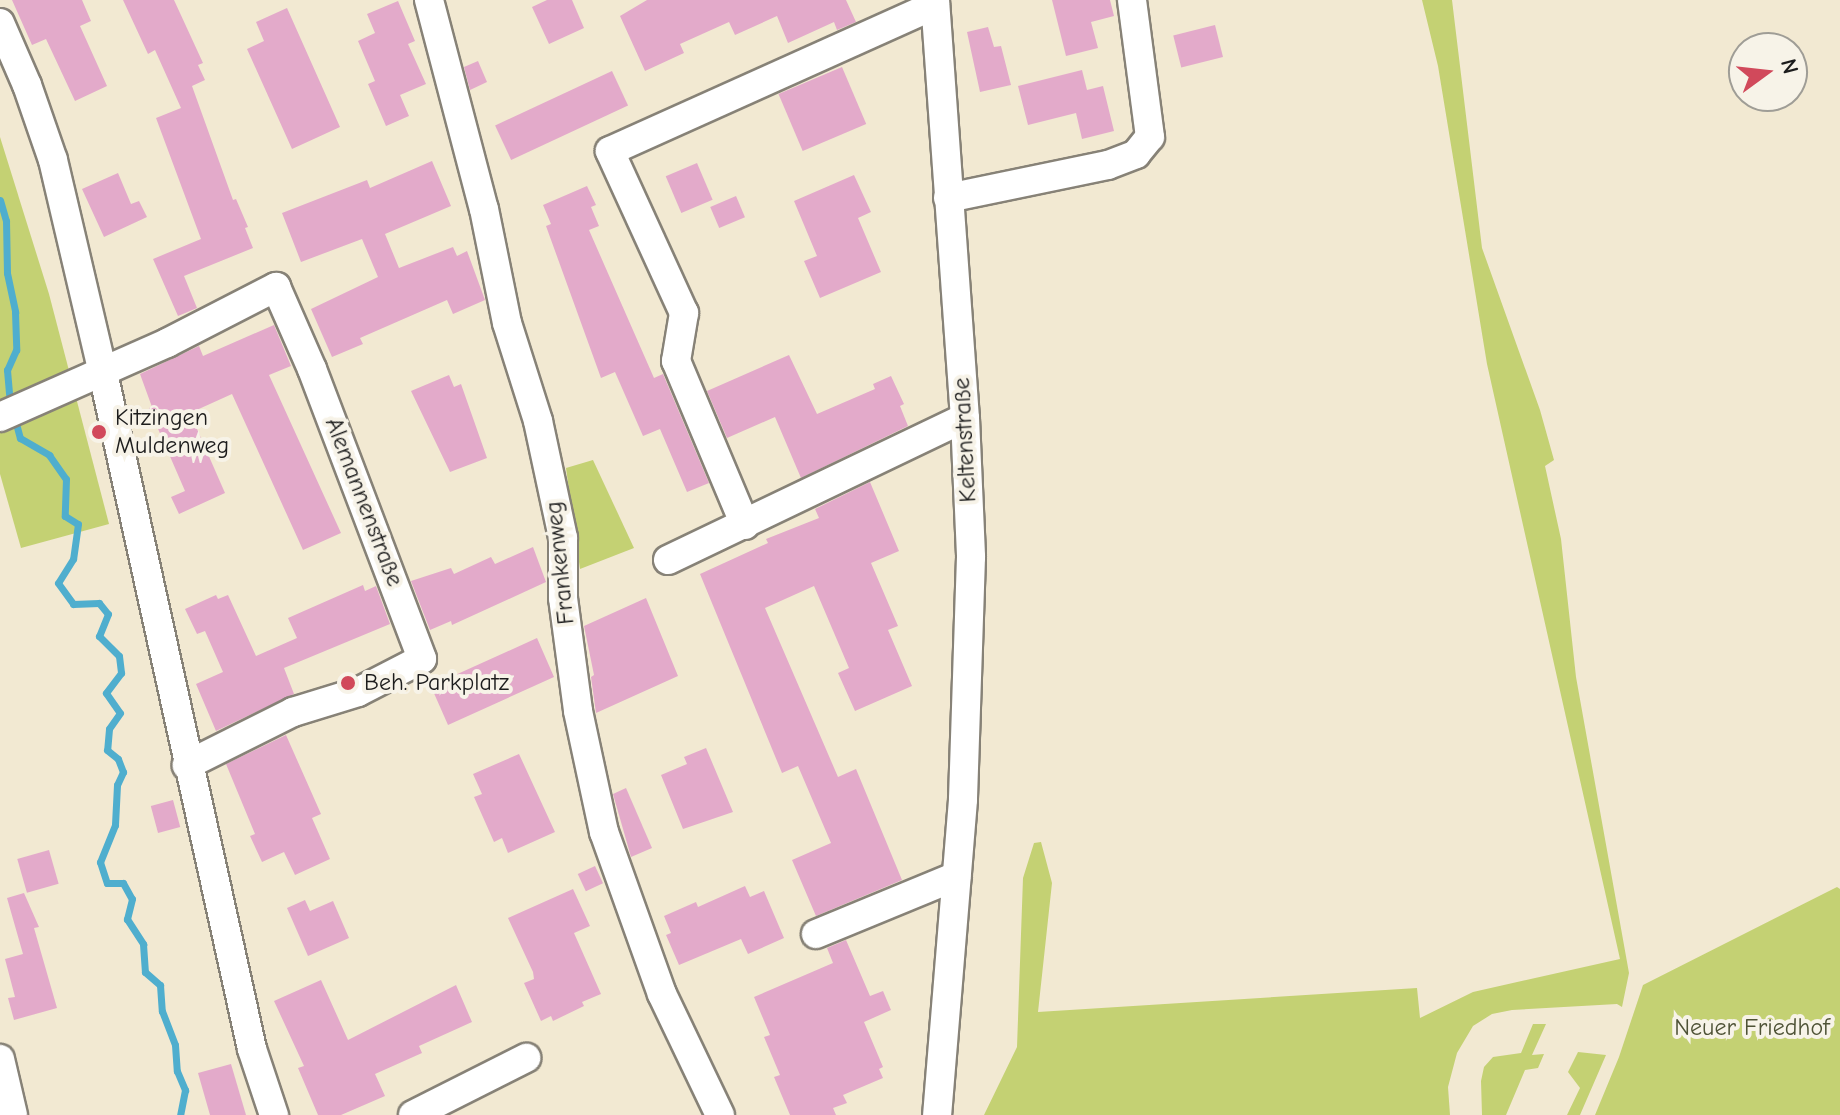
<!DOCTYPE html>
<meta charset="utf-8">
<style>
body{margin:0}
#map{position:relative;width:1840px;height:1115px;overflow:hidden;background:#f2e9d2;font-family:"Comic Neue",sans-serif}
div>[style]{position:absolute}
.green>*{inset:0;background:#c4d173}
.stream>*{height:7px;margin:-3.5px;padding:0 3.5px;transform-origin:3.5px;border-radius:3.5px;background:#4faece}
.building>*{inset:0;background:#e3aaca;transform-origin:0 0}
.roads{filter:drop-shadow(2px 0 #878277) drop-shadow(-2px 0 #878277) drop-shadow(0 2px #878277) drop-shadow(0 -2px #878277)}
.minor>*{height:28px;margin:-14px;padding:0 14px;transform-origin:14px;border-radius:14px;background:#fff}
.dots>*{width:22px;height:22px;translate:-50% -50%;box-sizing:border-box;border:4px solid #f7f3e8;border-radius:50%}
span{translate:-50% -50%;white-space:nowrap;text-align:center;line-height:1.15;-webkit-text-stroke:8px #f7f3e8;paint-order:stroke}
.poi-label{font-size:24px;color:#1c1c1c}
.left{translate:0 -50%;text-align:left}
.street-label{font-size:24px;color:#1c1c1c}
.park-label{font-size:24px;color:#4e5236}
.north{position:absolute;left:1728px;top:32px;width:80px;height:80px;box-sizing:border-box;background:#f7f3e8;border:2px solid #9f9d96;border-radius:50%;rotate:75deg;font-size:22px;font-weight:700;line-height:32px;text-align:center;color:#1c1c1c}
.north::after{content:'';display:block;margin:auto;width:28px;height:36px;background:#d1495b;clip-path:polygon(50% 0,100% 100%,50% 72%,0 100%)}
</style>
<div id="map">
<div class="green">
<div style="clip-path:polygon(1422px 0,1452px 0,1482px 248px,1540px 410px,1554px 460px,1545px 466px,1561px 539px,1576px 677px,1629px 973px,1622px 1007px,1617px 1004px,1512px 1010px,1492px 1014px,1473px 1026px,1457px 1053px,1448px 1087px,1450px 1115px,984px 1115px,1017px 1047px,1023px 878px,1034px 843px,1041px 842px,1052px 883px,1038px 1012px,1417px 988px,1420px 1018px,1473px 992px,1620px 959px,1487px 364px,1438px 66px)"></div>
<div style="clip-path:polygon(0 137px,49px 294px,109px 524px,21px 548px,0 474px)"></div>
<div style="clip-path:polygon(593px 460px,634px 548px,580px 569px,566px 468px)"></div>
<div style="clip-path:polygon(1837px 887px,1840px 889px,1840px 1115px,1595px 1115px,1619px 1057px,1643px 985px)"></div>
<div style="clip-path:polygon(1533px 1024px,1546px 1024px,1532px 1055px,1544px 1054px,1538px 1068px,1525px 1070px,1506px 1115px,1482px 1115px,1481px 1081px,1484px 1067px,1493px 1057px,1521px 1053px)"></div>
<div style="clip-path:polygon(1578px 1052px,1606px 1055px,1580px 1115px,1567px 1115px,1580px 1088px,1568px 1072px)"></div>
</div>
<div class="stream">
<div style="left:0;top:200px;width:22px;rotate:74deg"></div>
<div style="left:6px;top:221px;width:52px;rotate:88.9deg"></div>
<div style="left:7px;top:273px;width:40px;rotate:78deg"></div>
<div style="left:15px;top:312px;width:38px;rotate:88deg"></div>
<div style="left:16px;top:350px;width:22px;rotate:114deg"></div>
<div style="left:7px;top:370px;width:35px;rotate:85deg"></div>
<div style="left:14px;top:416px;width:23px;rotate:75deg"></div>
<div style="left:20px;top:438px;width:34px;rotate:30deg"></div>
<div style="left:49px;top:455px;width:29px;rotate:55deg"></div>
<div style="left:66px;top:479px;width:37px;rotate:92deg"></div>
<div style="left:65px;top:516px;width:15px;rotate:32deg"></div>
<div style="left:78px;top:524px;width:35px;rotate:98deg"></div>
<div style="left:73px;top:559px;width:28px;rotate:122deg"></div>
<div style="left:58px;top:583px;width:26px;rotate:54deg"></div>
<div style="left:73px;top:604px;width:26px;rotate:-2deg"></div>
<div style="left:99px;top:603px;width:14px;rotate:51deg"></div>
<div style="left:108px;top:614px;width:24px;rotate:112deg"></div>
<div style="left:99px;top:636px;width:28px;rotate:45deg"></div>
<div style="left:119px;top:656px;width:17px;rotate:83deg"></div>
<div style="left:121px;top:673px;width:25px;rotate:127deg"></div>
<div style="left:106px;top:693px;width:24px;rotate:55deg"></div>
<div style="left:120px;top:713px;width:19px;rotate:125deg"></div>
<div style="left:109px;top:729px;width:21px;rotate:95deg"></div>
<div style="left:107px;top:750px;width:14px;rotate:39deg"></div>
<div style="left:118px;top:759px;width:14px;rotate:69deg"></div>
<div style="left:123px;top:772px;width:14px;rotate:115deg"></div>
<div style="left:117px;top:785px;width:40px;rotate:92.9deg"></div>
<div style="left:115px;top:825px;width:40px;rotate:112deg"></div>
<div style="left:100px;top:862px;width:22px;rotate:72deg"></div>
<div style="left:107px;top:883px;width:16px"></div>
<div style="left:123px;top:883px;width:18px;rotate:61deg"></div>
<div style="left:132px;top:899px;width:21px;rotate:104deg"></div>
<div style="left:127px;top:919px;width:30px;rotate:57deg"></div>
<div style="left:143px;top:944px;width:28px;rotate:86deg"></div>
<div style="left:145px;top:972px;width:20px;rotate:41deg"></div>
<div style="left:160px;top:985px;width:26px;rotate:86deg"></div>
<div style="left:162px;top:1011px;width:36px;rotate:69deg"></div>
<div style="left:175px;top:1045px;width:26px;rotate:86deg"></div>
<div style="left:177px;top:1071px;width:21px;rotate:67deg"></div>
<div style="left:185px;top:1090px;width:25px;rotate:101deg"></div>
</div>
<div class="building">
<div style="clip-path:polygon(12px 0,82px 0,91px 21px,80px 26px,107px 86px,75px 101px,46px 39px,32px 45px)"></div>
<div style="clip-path:polygon(123px 0,174px 0,203px 63px,198px 65px,205px 80px,192px 86px,233px 200px,236px 199px,248px 227px,245px 228px,253px 248px,184px 276px,197px 308px,178px 316px,153px 259px,201px 239px,156px 118px,181px 108px,155px 50px,148px 54px)"></div>
<div style="clip-path:polygon(547px 0,572px 0,584px 28px,549px 44px,532px 7px)"></div>
<div style="clip-path:polygon(647px 0,846px 0,856px 22px,837px 30px,834px 22px,788px 43px,777px 16px,735px 35px,729px 22px,680px 44px,684px 53px,645px 71px,620px 16px)"></div>
<div style="clip-path:polygon(1052px 0,1110px 0,1114px 16px,1091px 22px,1098px 48px,1066px 56px)"></div>
<div style="clip-path:polygon(398px 1px,415px 41px,408px 44px,426px 84px,400px 95px,409px 116px,386px 126px,368px 84px,375px 81px,358px 41px,375px 33px,367px 14px)"></div>
<div style="clip-path:polygon(287px 8px,340px 127px,292px 149px,247px 49px,264px 41px,256px 22px)"></div>
<div style="left:1215px;top:25px;width:33px;height:43px;rotate:76deg"></div>
<div style="clip-path:polygon(988px 27px,994px 47px,1001px 46px,1011px 85px,980px 92px,967px 32px)"></div>
<div style="clip-path:polygon(478px 61px,487px 82px,470px 90px,464px 67px)"></div>
<div style="left:842px;top:67px;width:62px;height:69px;rotate:67deg"></div>
<div style="clip-path:polygon(1082px 70px,1087px 90px,1103px 86px,1114px 131px,1082px 139px,1076px 113px,1028px 125px,1018px 86px)"></div>
<div style="left:612px;top:71px;width:38px;height:129px;rotate:65deg"></div>
<div style="clip-path:polygon(432px 161px,451px 206px,385px 234px,399px 268px,453px 247px,457px 256px,467px 251px,485px 300px,453px 314px,447px 300px,360px 338px,363px 344px,332px 357px,311px 309px,378px 277px,362px 239px,301px 262px,282px 213px,367px 180px,370px 188px)"></div>
<div style="left:697px;top:163px;width:40px;height:34px;rotate:67deg"></div>
<div style="clip-path:polygon(118px 173px,131px 204px,139px 201px,147px 217px,104px 237px,82px 189px)"></div>
<div style="clip-path:polygon(854px 175px,871px 212px,858px 218px,881px 272px,820px 298px,804px 261px,817px 256px,794px 201px)"></div>
<div style="clip-path:polygon(587px 186px,596px 205px,591px 207px,599px 226px,589px 230px,654px 378px,663px 374px,709px 483px,687px 492px,660px 429px,643px 436px,615px 372px,601px 378px,546px 226px,551px 224px,543px 205px)"></div>
<div style="left:736px;top:196px;width:23px;height:28px;rotate:67deg"></div>
<div style="clip-path:polygon(274px 325px,291px 366px,269px 375px,341px 533px,303px 550px,232px 394px,190px 413px,225px 493px,179px 514px,171px 497px,185px 491px,149px 408px,152px 407px,140px 374px,199px 346px,203px 356px)"></div>
<div style="clip-path:polygon(789px 355px,817px 414px,875px 389px,873px 384px,891px 376px,904px 404px,900px 406px,908px 426px,801px 478px,775px 417px,727px 438px,707px 391px)"></div>
<div style="clip-path:polygon(449px 375px,454px 387px,461px 384px,487px 458px,450px 472px,411px 391px)"></div>
<div style="clip-path:polygon(870px 482px,899px 551px,871px 563px,898px 626px,888px 630px,912px 686px,855px 711px,838px 673px,849px 668px,814px 586px,765px 608px,838px 777px,856px 769px,902px 880px,816px 916px,792px 860px,831px 843px,798px 766px,782px 773px,700px 574px,768px 543px,766px 539px,819px 518px,815px 509px)"></div>
<div style="clip-path:polygon(533px 547px,546px 582px,452px 625px,451px 621px,430px 630px,411px 581px,451px 568px,454px 574px,491px 557px,495px 564px)"></div>
<div style="clip-path:polygon(363px 585px,365px 591px,376px 586px,390px 624px,284px 668px,294px 694px,216px 731px,196px 684px,223px 672px,205px 631px,197px 634px,185px 609px,216px 595px,218px 599px,228px 595px,256px 656px,297px 638px,288px 618px)"></div>
<div style="clip-path:polygon(646px 598px,678px 676px,596px 713px,591px 677px,594px 675px,584px 626px)"></div>
<div style="clip-path:polygon(537px 638px,554px 677px,448px 725px,433px 691px,444px 686px,442px 681px)"></div>
<div style="clip-path:polygon(286px 735px,321px 814px,312px 818px,330px 859px,295px 875px,284px 852px,262px 862px,250px 836px,255px 834px,226px 764px)"></div>
<div style="clip-path:polygon(706px 748px,733px 812px,683px 829px,661px 775px,687px 764px,684px 757px)"></div>
<div style="clip-path:polygon(519px 754px,555px 832px,508px 853px,502px 838px,494px 842px,474px 797px,482px 794px,473px 774px)"></div>
<div style="clip-path:polygon(626px 788px,652px 848px,631px 857px,613px 794px)"></div>
<div style="left:173px;top:800px;width:28px;height:23px;rotate:75deg"></div>
<div style="left:49px;top:850px;width:35px;height:33px;rotate:74deg"></div>
<div style="left:595px;top:866px;width:19px;height:19px;rotate:65deg"></div>
<div style="clip-path:polygon(745px 886px,750px 897px,764px 891px,784px 938px,748px 954px,741px 939px,679px 965px,666px 935px,671px 933px,664px 916px,696px 902px,698px 907px)"></div>
<div style="clip-path:polygon(573px 889px,590px 926px,574px 933px,601px 994px,582px 1002px,584px 1006px,553px 1021px,551px 1016px,541px 1021px,524px 983px,534px 979px,533px 972px,508px 918px)"></div>
<div style="clip-path:polygon(24px 893px,39px 927px,34px 928px,57px 1008px,14px 1020px,8px 998px,15px 997px,5px 959px,23px 954px,7px 898px)"></div>
<div style="clip-path:polygon(305px 900px,310px 911px,333px 901px,349px 938px,308px 956px,287px 908px)"></div>
<div style="clip-path:polygon(846px 940px,870px 996px,883px 991px,891px 1010px,864px 1022px,883px 1067px,879px 1069px,883px 1078px,843px 1095px,847px 1103px,833px 1108px,836px 1115px,790px 1115px,774px 1077px,780px 1075px,764px 1037px,770px 1035px,754px 997px,833px 963px,827px 948px)"></div>
<div style="clip-path:polygon(321px 980px,348px 1040px,456px 985px,472px 1022px,419px 1046px,422px 1053px,375px 1074px,385px 1096px,341px 1115px,318px 1115px,298px 1068px,304px 1066px,274px 1001px)"></div>
<div style="clip-path:polygon(231px 1064px,246px 1115px,210px 1115px,198px 1073px)"></div>
</div>
<div class="roads">
<div class="minor">
<div style="left:429px;top:0;width:216px;rotate:75.3deg"></div>
<div style="left:484px;top:209px;width:116px;rotate:78.6deg"></div>
<div style="left:507px;top:323px;width:103px;rotate:72.4deg"></div>
<div style="left:538px;top:421px;width:120px;rotate:77.9deg"></div>
<div style="left:563px;top:538px;width:60px;rotate:90deg"></div>
<div style="left:563px;top:598px;width:114px;rotate:82.4deg"></div>
<div style="left:578px;top:711px;width:124px;rotate:77.9deg"></div>
<div style="left:604px;top:832px;width:172px;rotate:70.3deg"></div>
<div style="left:662px;top:994px;width:134px;rotate:64.4deg"></div>
<div style="left:935px;top:0;width:419px;rotate:85.9deg"></div>
<div style="left:965px;top:418px;width:139px;rotate:87.5deg"></div>
<div style="left:971px;top:557px;width:243px;rotate:91.9deg"></div>
<div style="left:963px;top:800px;width:316px;rotate:94.7deg"></div>
<div style="left:0;top:23px;width:68px;rotate:66.5deg"></div>
<div style="left:27px;top:85px;width:79px;rotate:70.9deg"></div>
<div style="left:53px;top:160px;width:219px;rotate:76.8deg"></div>
<div style="left:103px;top:373px;width:692px;rotate:77.57deg"></div>
<div style="left:252px;top:1049px;width:70px;rotate:71.6deg"></div>
<div style="left:948px;top:198px;width:163px;rotate:-11.7deg"></div>
<div style="left:1108px;top:165px;width:30px;rotate:-21deg"></div>
<div style="left:1136px;top:154px;width:22px;rotate:-51deg"></div>
<div style="left:1150px;top:137px;width:138px;rotate:-97.5deg"></div>
<div style="left:0;top:417px;width:183px;rotate:-23.9deg"></div>
<div style="left:167px;top:343px;width:123px;rotate:-27.2deg"></div>
<div style="left:276px;top:287px;width:90px;rotate:66.3deg"></div>
<div style="left:312px;top:369px;width:310px;rotate:69.2deg"></div>
<div style="left:422px;top:659px;width:72px;rotate:152.7deg"></div>
<div style="left:358px;top:692px;width:68px;rotate:162.9deg"></div>
<div style="left:293px;top:712px;width:119px;rotate:153.4deg"></div>
<div style="left:745px;top:525px;width:178px;rotate:-112.8deg"></div>
<div style="left:676px;top:361px;width:49px;rotate:-80.5deg"></div>
<div style="left:684px;top:313px;width:178px;rotate:-114.6deg"></div>
<div style="left:610px;top:151px;width:356px;rotate:-24.2deg"></div>
<div style="left:668px;top:560px;width:329px;rotate:-25.6deg"></div>
<div style="left:816px;top:934px;width:152px;rotate:-22.4deg"></div>
<div style="left:0;top:1059px;width:57px;rotate:76.9deg"></div>
<div style="left:413px;top:1115px;width:127px;rotate:-26.8deg"></div>
</div>
</div>
<div class="dots">
<div style="left:99px;top:432px;background:#d1495b"></div>
<div style="left:348px;top:683px;background:#d1495b"></div>
</div>
<div class="poi-label">
<span class="left" style="left:115px;top:432px">Kitzingen<br>Muldenweg</span>
<span class="left" style="left:364px;top:683px">Beh. Parkplatz</span>
</div>
<div class="street-label">
<span style="left:965px;top:440px;rotate:-93deg">Keltenstraße</span>
<span style="left:364px;top:502px;rotate:69deg">Alemannenstraße</span>
<span style="left:560px;top:563px;rotate:-96deg">Frankenweg</span>
</div>
<div class="park-label">
<span style="left:1752px;top:1028px">Neuer Friedhof</span>
</div>
<div class="north">N</div>
</div>
